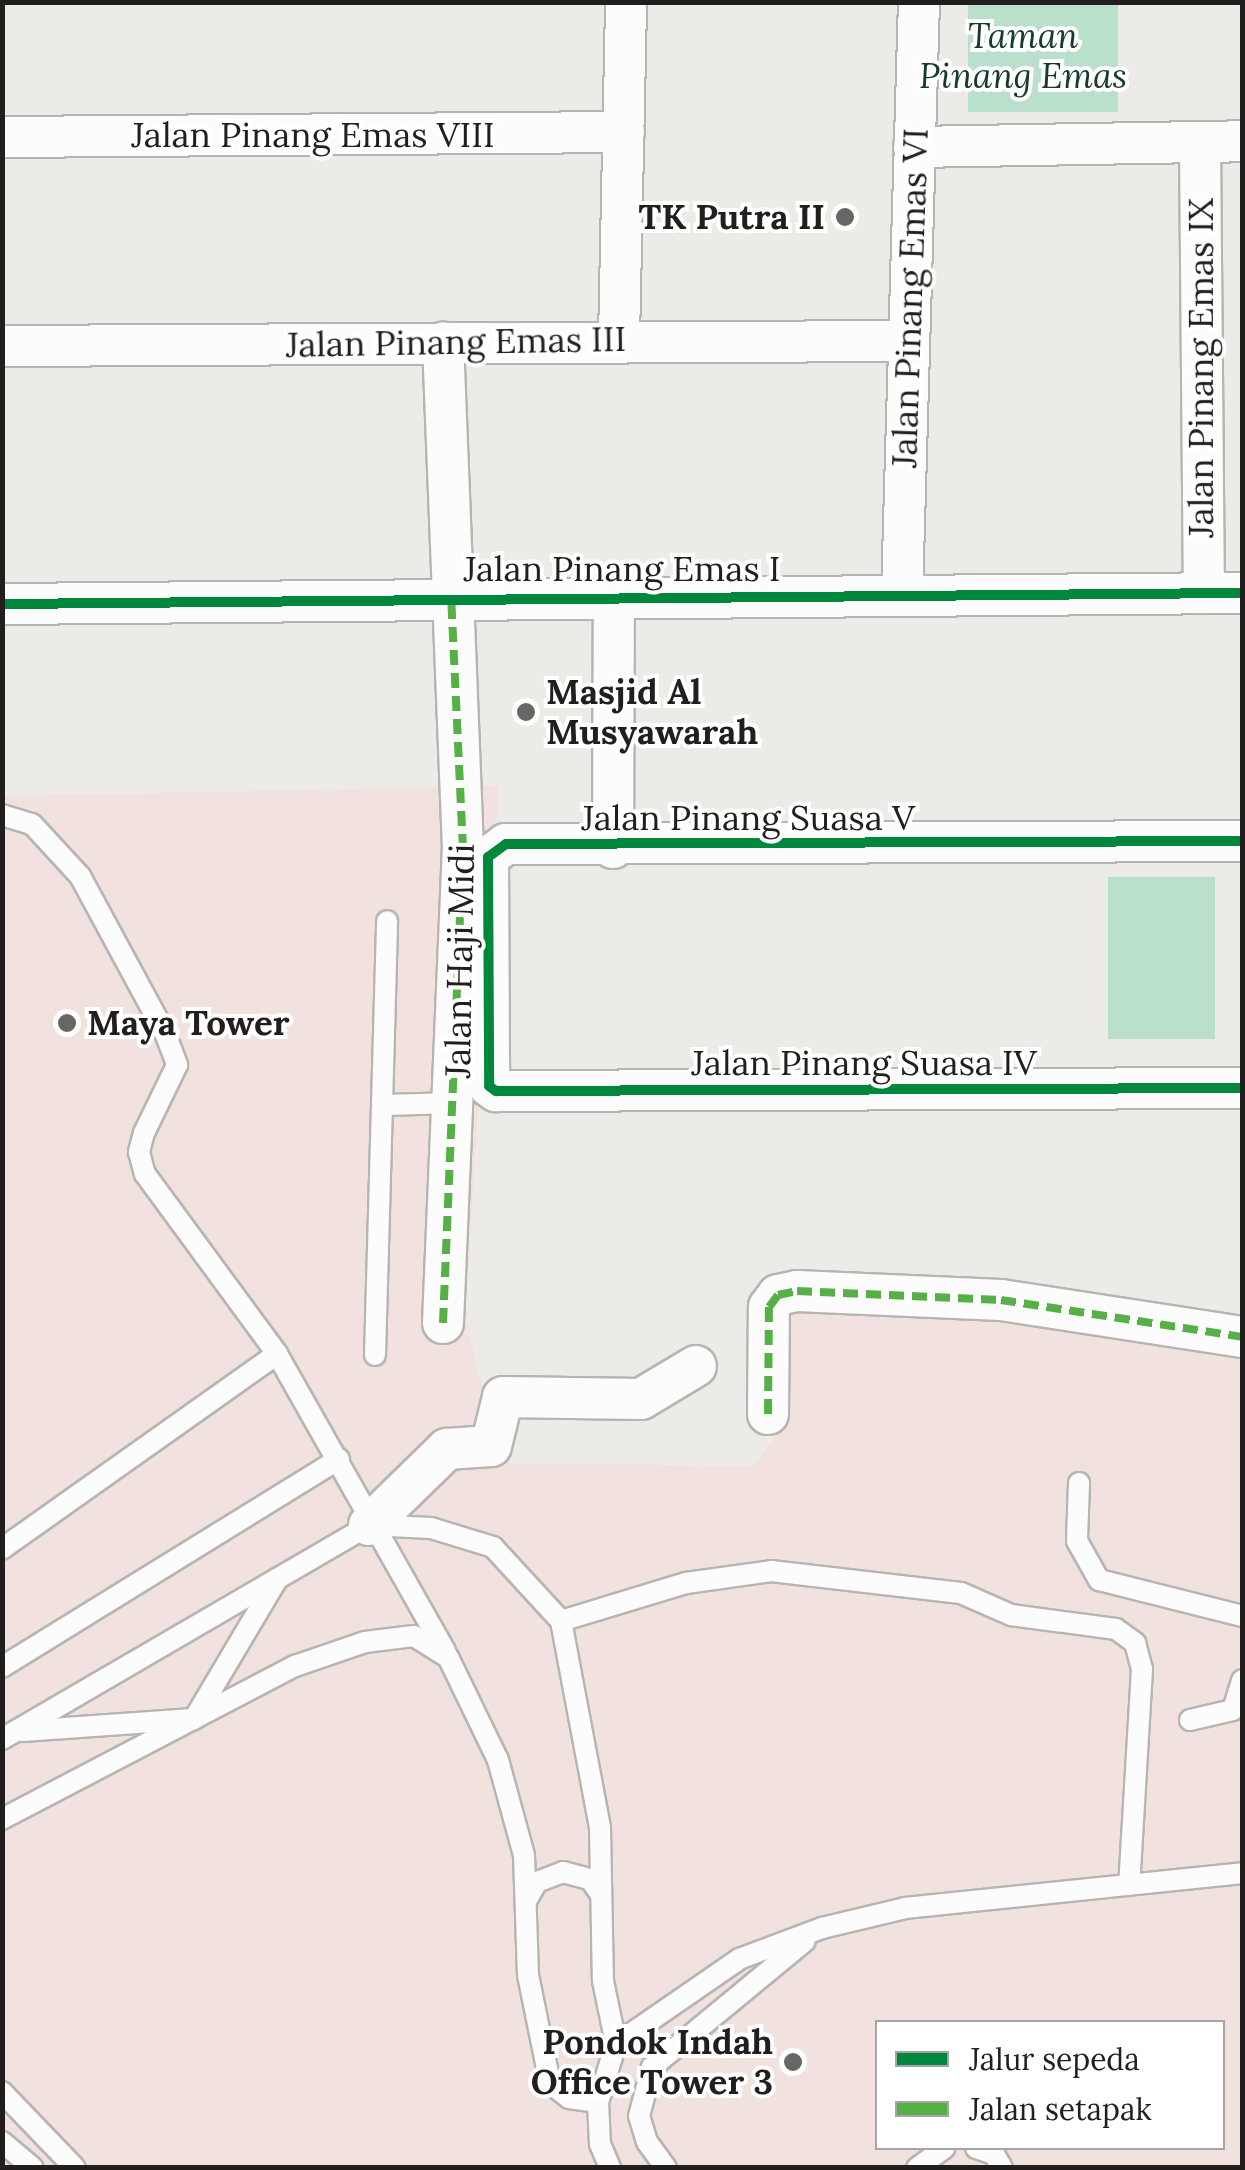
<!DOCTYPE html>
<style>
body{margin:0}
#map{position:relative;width:1245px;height:2170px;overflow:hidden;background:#edebe8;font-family:Lora,serif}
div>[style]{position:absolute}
.commercial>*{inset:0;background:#f2e2df}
.green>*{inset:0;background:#badfcb;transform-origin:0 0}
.roads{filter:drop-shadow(2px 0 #b7b5b2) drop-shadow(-2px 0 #b7b5b2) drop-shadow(0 2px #b7b5b2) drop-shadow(0 -2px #b7b5b2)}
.service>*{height:20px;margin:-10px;padding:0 10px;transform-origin:10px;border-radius:10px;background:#fcfcfc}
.minor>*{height:40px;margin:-20px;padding:0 20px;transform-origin:20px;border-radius:20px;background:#fcfcfc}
.quiet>*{height:8px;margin-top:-4px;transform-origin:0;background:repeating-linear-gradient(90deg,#55b145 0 15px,transparent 0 23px)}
.cycleway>*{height:10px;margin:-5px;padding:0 5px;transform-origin:5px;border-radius:5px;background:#00873e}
.dots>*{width:28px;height:28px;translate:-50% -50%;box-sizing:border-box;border:5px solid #fff;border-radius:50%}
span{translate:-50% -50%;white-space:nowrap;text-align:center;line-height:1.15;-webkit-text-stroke:8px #fff;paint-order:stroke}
.park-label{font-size:35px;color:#163b2b;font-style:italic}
.street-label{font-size:35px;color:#211f1d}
.poi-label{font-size:35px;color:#211f1d;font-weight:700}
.right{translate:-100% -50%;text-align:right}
.left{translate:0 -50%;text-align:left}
.frame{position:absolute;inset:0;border:5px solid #211f1d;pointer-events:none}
.legend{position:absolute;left:875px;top:2020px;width:350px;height:130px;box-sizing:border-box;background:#fff;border:2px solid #a6a5a5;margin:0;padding:12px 18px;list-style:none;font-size:30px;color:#211f1d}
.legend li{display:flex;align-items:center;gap:20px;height:50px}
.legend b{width:50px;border:2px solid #a6a5a5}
</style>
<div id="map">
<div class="commercial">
<div style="clip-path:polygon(evenodd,499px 786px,465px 1316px,501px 1463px,754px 1466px,785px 1422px,788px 1296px,1242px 1330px,1242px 2167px,3px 2167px,2px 796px,499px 786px,878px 2022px,1222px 2022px,1222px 2148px,878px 2148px,878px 2022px)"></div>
</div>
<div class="green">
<div style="left:968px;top:3px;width:150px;height:109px"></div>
<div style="left:1215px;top:877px;width:162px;height:107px;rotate:90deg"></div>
</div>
<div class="roads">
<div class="service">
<div style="left:2px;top:815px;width:31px;rotate:17deg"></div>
<div style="left:32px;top:824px;width:71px;rotate:47.3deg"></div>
<div style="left:80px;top:876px;width:179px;rotate:61.6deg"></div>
<div style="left:165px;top:1033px;width:34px;rotate:69deg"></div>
<div style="left:177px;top:1065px;width:76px;rotate:115.9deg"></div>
<div style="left:144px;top:1133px;width:20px;rotate:105deg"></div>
<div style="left:139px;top:1152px;width:23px;rotate:75deg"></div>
<div style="left:145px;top:1174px;width:223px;rotate:53.7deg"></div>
<div style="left:277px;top:1354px;width:337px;rotate:144.7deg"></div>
<div style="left:383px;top:1105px;width:73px;rotate:-1.6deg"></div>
<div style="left:277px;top:1354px;width:341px;rotate:60.5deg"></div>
<div style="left:375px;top:1355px;width:434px;rotate:-88.4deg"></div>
<div style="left:1079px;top:1483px;width:58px;rotate:92deg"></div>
<div style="left:1077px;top:1541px;width:45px;rotate:60.6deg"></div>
<div style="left:1099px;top:1580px;width:147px;rotate:14.1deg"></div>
<div style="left:561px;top:1621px;width:131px;rotate:-16.9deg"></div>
<div style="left:686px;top:1583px;width:86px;rotate:-8deg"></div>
<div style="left:771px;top:1571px;width:191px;rotate:6.6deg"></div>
<div style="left:961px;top:1593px;width:55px;rotate:23.7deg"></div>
<div style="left:1011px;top:1615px;width:106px;rotate:7.6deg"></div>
<div style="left:1116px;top:1629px;width:24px;rotate:36deg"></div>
<div style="left:1135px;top:1643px;width:27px;rotate:75deg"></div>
<div style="left:1142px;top:1669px;width:216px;rotate:93.4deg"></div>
<div style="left:2px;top:1667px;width:396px;rotate:-31.7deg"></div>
<div style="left:1190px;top:1720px;width:44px;rotate:-13.1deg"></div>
<div style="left:1233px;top:1710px;width:31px;rotate:-73deg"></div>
<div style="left:22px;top:1731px;width:172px;rotate:-4deg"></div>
<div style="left:194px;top:1719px;width:163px;rotate:-59.3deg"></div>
<div style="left:2px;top:1739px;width:425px;rotate:-30.2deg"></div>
<div style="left:369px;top:1525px;width:62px;rotate:2.8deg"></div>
<div style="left:431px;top:1528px;width:65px;rotate:17deg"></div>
<div style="left:493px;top:1547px;width:100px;rotate:47.4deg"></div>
<div style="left:561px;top:1621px;width:211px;rotate:79.3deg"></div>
<div style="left:600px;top:1828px;width:153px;rotate:88.9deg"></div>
<div style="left:603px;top:1981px;width:64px;rotate:78.3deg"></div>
<div style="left:616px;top:2044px;width:61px;rotate:107.2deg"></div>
<div style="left:598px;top:2102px;width:42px;rotate:87.3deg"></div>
<div style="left:600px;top:2144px;width:26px;rotate:67deg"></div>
<div style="left:2px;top:1819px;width:331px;rotate:-27.6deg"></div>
<div style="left:295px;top:1666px;width:74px;rotate:-18.9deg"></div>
<div style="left:365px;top:1642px;width:49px;rotate:-7deg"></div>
<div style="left:414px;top:1636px;width:40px;rotate:32deg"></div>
<div style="left:448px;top:1657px;width:114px;rotate:64.1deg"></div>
<div style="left:498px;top:1760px;width:98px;rotate:74.7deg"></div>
<div style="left:524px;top:1855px;width:120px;rotate:88.1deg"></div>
<div style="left:528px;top:1975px;width:110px;rotate:78.5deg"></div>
<div style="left:550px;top:2083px;width:24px;rotate:38deg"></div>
<div style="left:569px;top:2098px;width:29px;rotate:8deg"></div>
<div style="left:526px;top:1901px;width:22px;rotate:-60deg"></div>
<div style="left:537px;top:1882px;width:28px;rotate:-21deg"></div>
<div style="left:563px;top:1872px;width:28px;rotate:15deg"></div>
<div style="left:590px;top:1879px;width:19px;rotate:55deg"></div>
<div style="left:616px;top:2044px;width:150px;rotate:-34.6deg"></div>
<div style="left:739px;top:1959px;width:89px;rotate:-20.5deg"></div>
<div style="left:822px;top:1928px;width:85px;rotate:-13.5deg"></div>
<div style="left:905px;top:1908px;width:339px;rotate:-5.9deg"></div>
<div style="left:2px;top:2092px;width:105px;rotate:46.2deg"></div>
<div style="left:2px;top:2142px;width:40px;rotate:40deg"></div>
<div style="left:976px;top:2148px;width:19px;rotate:18deg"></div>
<div style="left:994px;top:2154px;width:16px;rotate:60deg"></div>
<div style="left:666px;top:2168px;width:32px;rotate:-126deg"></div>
<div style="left:647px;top:2142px;width:27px;rotate:-107deg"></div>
<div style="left:639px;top:2116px;width:51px;rotate:-75.1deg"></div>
<div style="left:652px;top:2067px;width:198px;rotate:-39.5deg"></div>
<div style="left:917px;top:2168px;width:34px;rotate:-36deg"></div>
</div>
<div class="minor">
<div style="left:2px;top:137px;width:622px;rotate:-0.46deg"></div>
<div style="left:1200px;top:143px;width:450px;rotate:89.5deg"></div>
<div style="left:914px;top:147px;width:328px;rotate:-1deg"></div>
<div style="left:619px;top:340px;width:338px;rotate:-88.8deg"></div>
<div style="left:2px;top:346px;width:907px;rotate:-0.32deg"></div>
<div style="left:902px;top:594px;width:592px;rotate:-88.36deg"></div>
<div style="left:2px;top:604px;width:1240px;rotate:-0.51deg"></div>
<div style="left:1242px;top:841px;width:736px;rotate:179.77deg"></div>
<div style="left:506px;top:844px;width:22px;rotate:144deg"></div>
<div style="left:488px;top:857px;width:229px;rotate:89.7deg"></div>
<div style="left:489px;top:1086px;width:9px;rotate:36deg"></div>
<div style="left:496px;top:1091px;width:746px;rotate:-0.23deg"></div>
<div style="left:613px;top:848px;width:251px;rotate:-89.8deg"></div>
<div style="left:443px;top:1323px;width:474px;rotate:-87.6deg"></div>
<div style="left:463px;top:849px;width:507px;rotate:-92.26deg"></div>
<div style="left:768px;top:1414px;width:107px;rotate:-89.5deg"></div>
<div style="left:769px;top:1307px;width:15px;rotate:-53deg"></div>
<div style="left:778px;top:1295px;width:19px;rotate:-12deg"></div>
<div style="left:797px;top:1291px;width:204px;rotate:2.5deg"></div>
<div style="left:1001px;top:1300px;width:244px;rotate:8.7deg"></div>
<div style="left:369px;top:1525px;width:109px;rotate:-44.3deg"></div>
<div style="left:447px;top:1449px;width:44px;rotate:-3.9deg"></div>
<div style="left:491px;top:1446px;width:50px;rotate:-76.2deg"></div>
<div style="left:503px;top:1397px;width:138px;rotate:0.8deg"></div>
<div style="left:641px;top:1399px;width:64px;rotate:-31deg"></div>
</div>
</div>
<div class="quiet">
<div style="left:443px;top:1323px;width:474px;rotate:-87.6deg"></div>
<div style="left:463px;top:849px;width:251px;rotate:-92.7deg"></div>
<div style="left:768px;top:1414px;width:107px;rotate:-89.5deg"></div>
<div style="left:769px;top:1307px;width:15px;rotate:-53deg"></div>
<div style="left:778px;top:1295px;width:19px;rotate:-12deg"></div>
<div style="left:797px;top:1291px;width:204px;rotate:2.5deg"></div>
<div style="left:1001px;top:1300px;width:244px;rotate:8.7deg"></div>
</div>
<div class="cycleway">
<div style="left:2px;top:604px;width:1240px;rotate:-0.51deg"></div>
<div style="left:1242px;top:841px;width:736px;rotate:179.77deg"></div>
<div style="left:506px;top:844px;width:22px;rotate:144deg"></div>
<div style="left:488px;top:857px;width:229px;rotate:89.7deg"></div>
<div style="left:489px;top:1086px;width:9px;rotate:36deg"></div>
<div style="left:496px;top:1091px;width:746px;rotate:-0.23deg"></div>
</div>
<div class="dots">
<div style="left:845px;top:217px;background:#686664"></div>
<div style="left:526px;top:712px;background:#686664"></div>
<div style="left:67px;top:1023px;background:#686664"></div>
<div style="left:793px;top:2062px;background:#686664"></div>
</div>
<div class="park-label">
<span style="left:1023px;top:56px">Taman<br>Pinang Emas</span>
</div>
<div class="street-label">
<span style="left:313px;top:135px">Jalan Pinang Emas VIII</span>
<span style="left:910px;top:298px;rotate:-88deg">Jalan Pinang Emas VI</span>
<span style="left:456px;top:342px;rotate:-1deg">Jalan Pinang Emas III</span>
<span style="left:1201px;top:368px;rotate:-90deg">Jalan Pinang Emas IX</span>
<span style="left:622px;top:569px">Jalan Pinang Emas I</span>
<span style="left:748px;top:818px">Jalan Pinang Suasa V</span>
<span style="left:460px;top:961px;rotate:-89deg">Jalan Haji Midi</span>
<span style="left:864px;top:1063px">Jalan Pinang Suasa IV</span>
</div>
<div class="poi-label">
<span class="right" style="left:825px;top:217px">TK Putra II</span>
<span class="left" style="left:546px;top:712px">Masjid Al<br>Musyawarah</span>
<span class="left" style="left:87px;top:1023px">Maya Tower</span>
<span class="right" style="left:773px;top:2062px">Pondok Indah<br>Office Tower 3</span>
</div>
<div class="frame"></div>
<ul class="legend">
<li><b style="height:12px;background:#00873e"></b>Jalur sepeda</li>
<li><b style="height:12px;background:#55b145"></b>Jalan setapak</li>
</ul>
</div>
